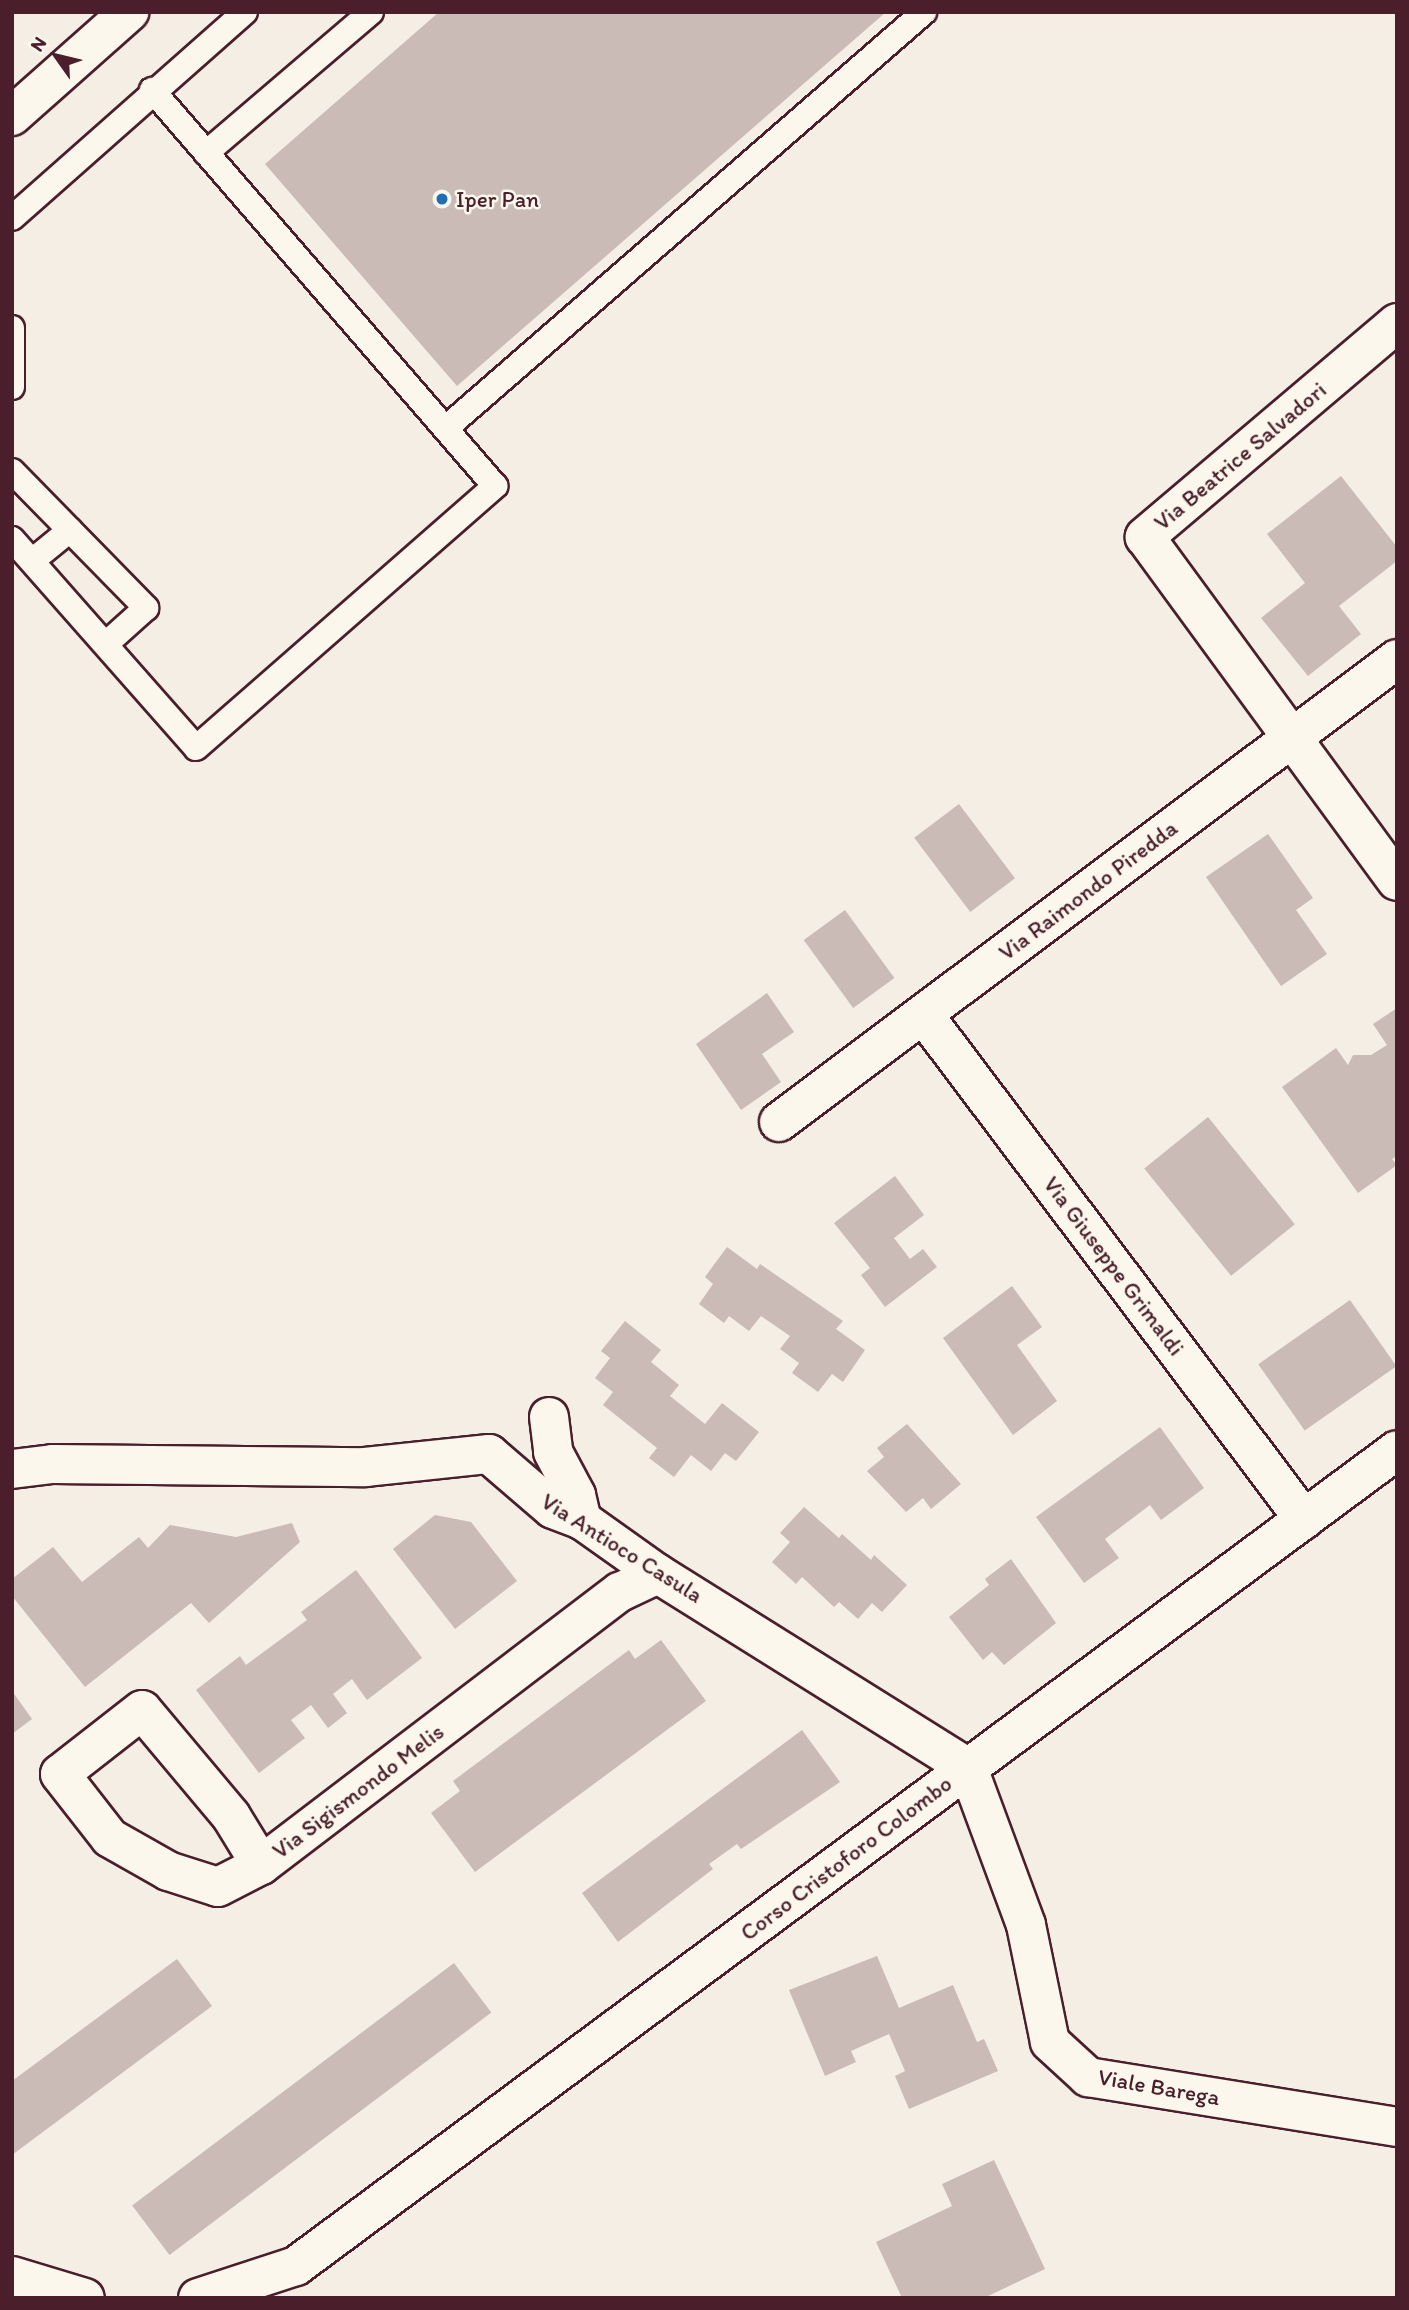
<!DOCTYPE html>
<style>
body{margin:0}
#map{position:relative;width:1409px;height:2310px;overflow:hidden;background:#f4eee4;font-family:Itim,sans-serif}
div>[style]{position:absolute}
.building>*{inset:0;background:#cabbb6;transform-origin:0 0}
.roads{filter:drop-shadow(2px 0 #4a1f2b) drop-shadow(-2px 0 #4a1f2b) drop-shadow(0 2px #4a1f2b) drop-shadow(0 -2px #4a1f2b)}
.lane>*{height:24px;margin:-12px;padding:0 12px;transform-origin:12px;border-radius:12px;background:#fbf7ec}
.street>*{height:38px;margin:-19px;padding:0 19px;transform-origin:19px;border-radius:19px;background:#fbf7ec}
.secondary>*{height:38px;margin:-19px;padding:0 19px;transform-origin:19px;border-radius:19px;background:#fbf7ec}
.primary>*{height:38px;margin:-19px;padding:0 19px;transform-origin:19px;border-radius:19px;background:#fbf7ec}
.dots>*{width:19px;height:19px;translate:-50% -50%;box-sizing:border-box;border:4px solid #fbf7ec;border-radius:50%}
span{translate:-50% -50%;white-space:nowrap;text-align:center;line-height:1.15;-webkit-text-stroke:5px #fbf7ec;paint-order:stroke}
.poi-label{font-size:23px;color:#4a1f2b}
.left{translate:0 -50%;text-align:left}
.street-label{font-size:23px;color:#4a1f2b}
.frame{position:absolute;inset:0;border:14px solid #4a1f2b;pointer-events:none}
.north{position:absolute;left:21px;top:21px;width:70px;height:70px;-webkit-text-stroke:5px #fbf7ec;paint-order:stroke;rotate:304deg;font-size:19px;font-weight:700;line-height:28px;text-align:center;color:#4a1f2b}
.north::after{content:'';display:block;margin:auto;width:24px;height:32px;background:#4a1f2b;clip-path:polygon(50% 0,100% 100%,50% 72%,0 100%)}
</style>
<div id="map">
<div class="building">
<div style="clip-path:polygon(439px 12px,886px 12px,457px 386px,265px 164px)"></div>
<div style="clip-path:polygon(1341px 476px,1397px 547px,1397px 561px,1339px 606px,1361px 634px,1308px 676px,1261px 618px,1305px 583px,1267px 534px)"></div>
<div style="left:959px;top:804px;width:93px;height:56px;rotate:53deg"></div>
<div style="clip-path:polygon(1268px 834px,1313px 898px,1296px 910px,1327px 954px,1281px 986px,1206px 877px)"></div>
<div style="left:845px;top:910px;width:84px;height:51px;rotate:54deg"></div>
<div style="clip-path:polygon(767px 993px,794px 1032px,762px 1054px,781px 1082px,741px 1110px,696px 1044px)"></div>
<div style="clip-path:polygon(1397px 1008px,1397px 1156px,1392px 1159px,1397px 1165px,1358px 1193px,1282px 1087px,1336px 1048px,1348px 1065px,1353px 1055px,1371px 1055px,1387px 1045px,1373px 1024px)"></div>
<div style="left:1208px;top:1117px;width:138px;height:82px;rotate:51deg"></div>
<div style="clip-path:polygon(895px 1176px,924px 1215px,894px 1238px,910px 1259px,923px 1249px,937px 1267px,885px 1307px,861px 1275px,870px 1268px,834px 1223px)"></div>
<div style="clip-path:polygon(727px 1247px,757px 1269px,760px 1264px,843px 1321px,836px 1329px,865px 1350px,843px 1382px,832px 1374px,818px 1392px,792px 1373px,799px 1363px,780px 1349px,790px 1336px,761px 1316px,749px 1331px,729px 1316px,724px 1323px,699px 1304px,713px 1284px,705px 1277px)"></div>
<div style="clip-path:polygon(1012px 1286px,1042px 1327px,1017px 1345px,1057px 1401px,1013px 1435px,943px 1338px)"></div>
<div style="left:1350px;top:1300px;width:81px;height:112px;rotate:55deg"></div>
<div style="clip-path:polygon(625px 1321px,661px 1350px,651px 1362px,679px 1385px,670px 1396px,705px 1424px,722px 1403px,759px 1432px,736px 1461px,725px 1453px,711px 1471px,691px 1455px,674px 1477px,649px 1458px,657px 1448px,603px 1405px,613px 1392px,595px 1378px,610px 1358px,601px 1351px)"></div>
<div style="clip-path:polygon(907px 1424px,961px 1484px,931px 1509px,923px 1498px,906px 1512px,867px 1471px,884px 1457px,877px 1448px)"></div>
<div style="clip-path:polygon(1160px 1427px,1204px 1488px,1161px 1520px,1150px 1505px,1105px 1539px,1119px 1558px,1084px 1583px,1036px 1517px)"></div>
<div style="clip-path:polygon(804px 1507px,839px 1538px,842px 1534px,871px 1560px,874px 1555px,907px 1585px,882px 1612px,872px 1603px,858px 1619px,839px 1602px,834px 1607px,802px 1577px,796px 1584px,772px 1562px,790px 1542px,780px 1533px)"></div>
<div style="clip-path:polygon(435px 1515px,471px 1522px,517px 1581px,455px 1629px,393px 1549px)"></div>
<div style="clip-path:polygon(292px 1523px,300px 1542px,209px 1623px,191px 1603px,85px 1687px,12px 1596px,12px 1579px,53px 1547px,82px 1582px,139px 1537px,148px 1548px,170px 1525px,236px 1537px)"></div>
<div style="clip-path:polygon(1011px 1559px,1056px 1623px,1004px 1665px,992px 1652px,983px 1660px,949px 1617px,989px 1585px,985px 1579px)"></div>
<div style="clip-path:polygon(356px 1570px,422px 1658px,367px 1700px,352px 1679px,333px 1694px,347px 1713px,328px 1728px,311px 1705px,291px 1720px,305px 1738px,259px 1773px,196px 1690px,240px 1656px,246px 1665px,307px 1620px,301px 1612px)"></div>
<div style="clip-path:polygon(661px 1640px,706px 1701px,475px 1872px,431px 1813px,460px 1791px,453px 1781px,629px 1650px,635px 1659px)"></div>
<div style="clip-path:polygon(12px 1691px,32px 1719px,12px 1734px)"></div>
<div style="clip-path:polygon(802px 1730px,840px 1782px,741px 1849px,737px 1844px,709px 1864px,713px 1869px,618px 1942px,582px 1893px)"></div>
<div style="clip-path:polygon(877px 1956px,899px 2008px,953px 1985px,977px 2042px,984px 2039px,998px 2071px,909px 2109px,895px 2076px,905px 2071px,889px 2034px,851px 2051px,856px 2062px,825px 2076px,789px 1990px)"></div>
<div style="clip-path:polygon(177px 1959px,212px 2006px,12px 2155px,12px 2081px)"></div>
<div style="left:454px;top:1963px;width:62px;height:403px;rotate:53deg"></div>
<div style="clip-path:polygon(994px 2160px,1045px 2269px,984px 2298px,902px 2298px,876px 2242px,952px 2206px,942px 2184px)"></div>
</div>
<div class="roads">
<div class="lane">
<div style="left:206px;top:153px;width:217px;rotate:-40.5deg"></div>
<div style="left:12px;top:218px;width:311px;rotate:-41.5deg"></div>
<div style="left:12px;top:328px;width:59px;rotate:90deg"></div>
<div style="left:446px;top:428px;width:634px;rotate:-41.03deg"></div>
<div style="left:12px;top:471px;width:192px;rotate:45.6deg"></div>
<div style="left:146px;top:608px;width:52px;rotate:138.1deg"></div>
<div style="left:12px;top:539px;width:278px;rotate:48.6deg"></div>
<div style="left:196px;top:748px;width:398px;rotate:-41.2deg"></div>
<div style="left:495px;top:486px;width:524px;rotate:-130.9deg"></div>
<div style="left:32px;top:561px;width:49px;rotate:-39.2deg"></div>
</div>
<div class="street">
<div style="left:1397px;top:323px;width:331px;rotate:139.7deg"></div>
<div style="left:1145px;top:537px;width:426px;rotate:53.8deg"></div>
<div style="left:923px;top:1014px;width:633px;rotate:52.97deg"></div>
<div style="left:779px;top:1122px;width:772px;rotate:-36.84deg"></div>
<div style="left:549px;top:1417px;width:35px;rotate:83deg"></div>
<div style="left:553px;top:1452px;width:49px;rotate:61.9deg"></div>
<div style="left:576px;top:1495px;width:26px;rotate:77deg"></div>
<div style="left:12px;top:1469px;width:41px;rotate:-7deg"></div>
<div style="left:53px;top:1464px;width:312px;rotate:0.6deg"></div>
<div style="left:365px;top:1467px;width:125px;rotate:-6deg"></div>
<div style="left:489px;top:1454px;width:84px;rotate:40.7deg"></div>
<div style="left:553px;top:1509px;width:31px;rotate:21deg"></div>
<div style="left:582px;top:1520px;width:93px;rotate:35.4deg"></div>
<div style="left:658px;top:1574px;width:366px;rotate:32deg"></div>
<div style="left:968px;top:1768px;width:167px;rotate:69.7deg"></div>
<div style="left:1026px;top:1925px;width:119px;rotate:78.4deg"></div>
<div style="left:1050px;top:2042px;width:52px;rotate:42.6deg"></div>
<div style="left:1088px;top:2077px;width:313px;rotate:9.2deg"></div>
<div style="left:261px;top:1865px;width:57px;rotate:-121.5deg"></div>
<div style="left:231px;top:1816px;width:138px;rotate:-130deg"></div>
<div style="left:142px;top:1710px;width:104px;rotate:142deg"></div>
<div style="left:60px;top:1774px;width:81px;rotate:52deg"></div>
<div style="left:110px;top:1838px;width:67px;rotate:29.6deg"></div>
<div style="left:168px;top:1871px;width:52px;rotate:17.7deg"></div>
<div style="left:218px;top:1887px;width:48px;rotate:-27.1deg"></div>
<div style="left:261px;top:1865px;width:451px;rotate:-37.3deg"></div>
<div style="left:620px;top:1592px;width:42px;rotate:-25.3deg"></div>
<div style="left:12px;top:2276px;width:76px;rotate:16.8deg"></div>
</div>
<div class="secondary">
<div style="left:198px;top:2298px;width:103px;rotate:-18.1deg"></div>
<div style="left:296px;top:2266px;width:1370px;rotate:-36.54deg"></div>
</div>
<div class="primary">
<div style="left:12px;top:116px;width:157px;rotate:-41.6deg"></div>
</div>
</div>
<div class="dots">
<div style="left:442px;top:199px;background:#1f6fb2"></div>
</div>
<div class="poi-label">
<span class="left" style="left:456px;top:199px">Iper Pan</span>
</div>
<div class="street-label">
<span style="left:1240px;top:456px;rotate:-40deg">Via Beatrice Salvadori</span>
<span style="left:1088px;top:890px;rotate:-37deg">Via Raimondo Piredda</span>
<span style="left:1114px;top:1266px;rotate:53deg">Via Giuseppe Grimaldi</span>
<span style="left:622px;top:1548px;rotate:32deg">Via Antioco Casula</span>
<span style="left:358px;top:1791px;rotate:-37deg">Via Sigismondo Melis</span>
<span style="left:846px;top:1858px;rotate:-37deg">Corso Cristoforo Colombo</span>
<span style="left:1159px;top:2087px;rotate:10deg">Viale Barega</span>
</div>
<div class="frame"></div>
<div class="north">N</div>
</div>
